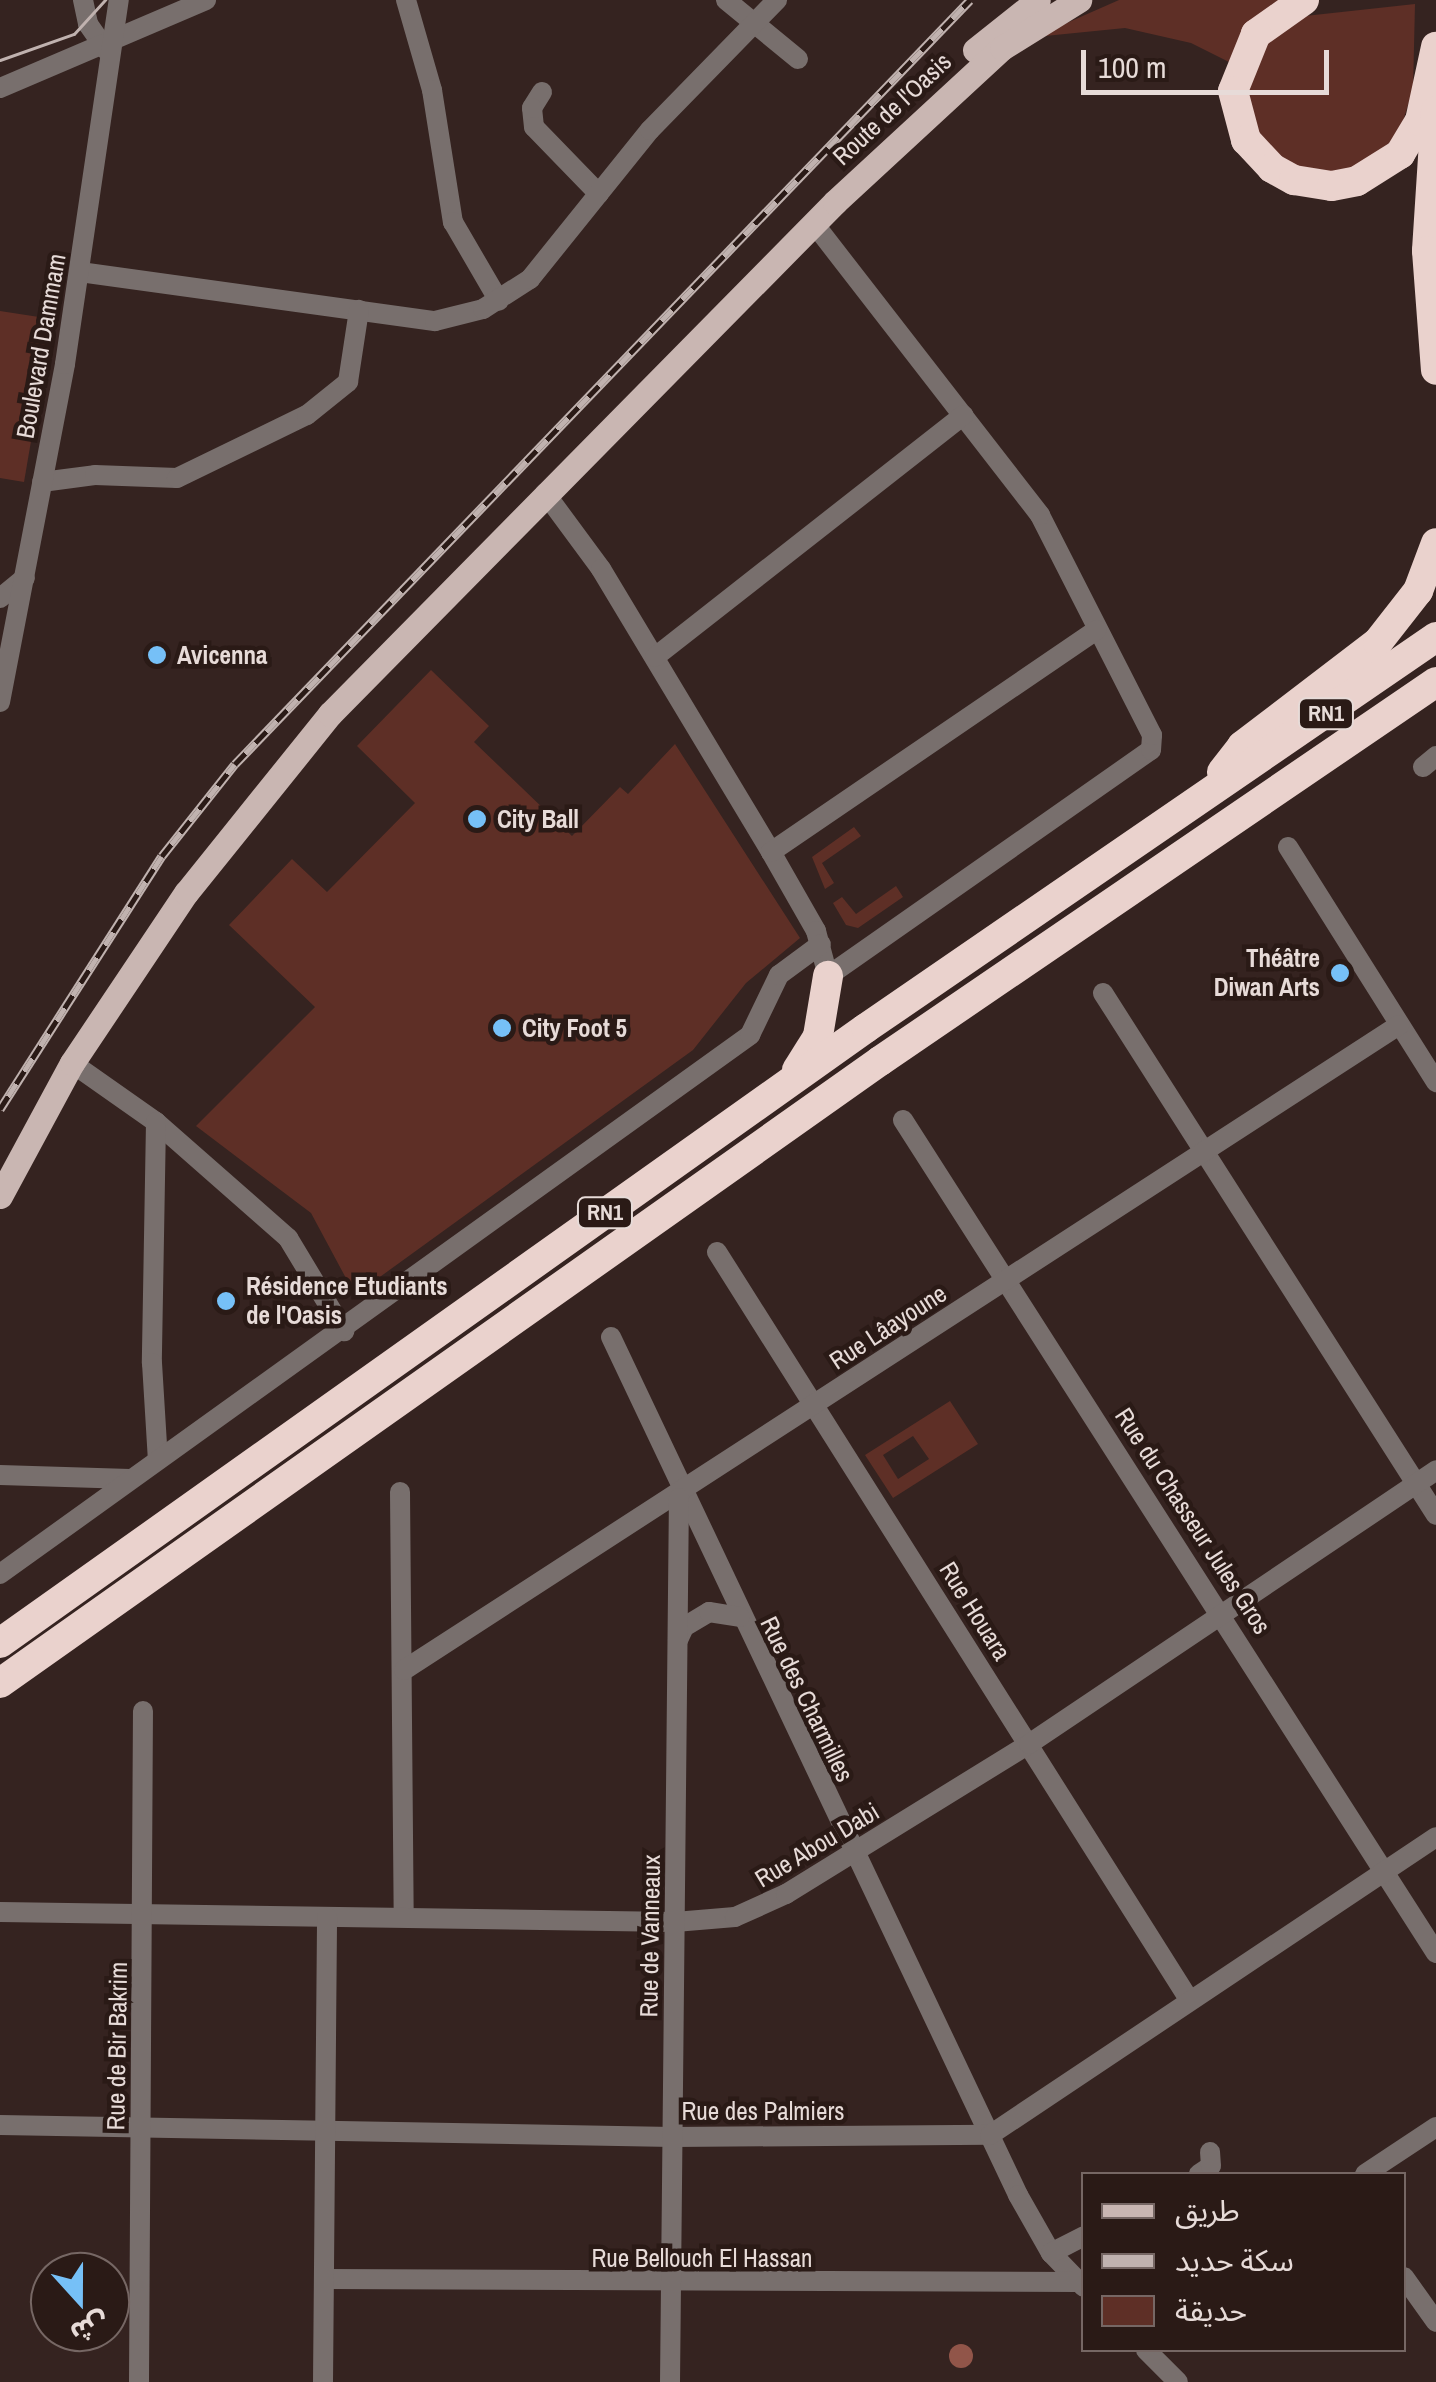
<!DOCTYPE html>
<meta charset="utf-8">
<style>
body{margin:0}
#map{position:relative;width:1436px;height:2382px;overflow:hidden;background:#352320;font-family:"Archivo Narrow","Noto Sans Arabic",sans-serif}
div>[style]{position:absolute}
.green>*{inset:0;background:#5e2f26}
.water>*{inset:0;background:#915549}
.round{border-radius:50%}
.minor>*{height:20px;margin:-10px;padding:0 10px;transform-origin:10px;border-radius:10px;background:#786f6d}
.major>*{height:25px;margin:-12.5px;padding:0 12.5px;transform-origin:12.5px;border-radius:12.5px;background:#c9b6b2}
.highway>*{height:30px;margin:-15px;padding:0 15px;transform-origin:15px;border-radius:15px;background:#ead2cd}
.tram>*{height:2.5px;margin:-1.25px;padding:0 1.25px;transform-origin:1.25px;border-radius:1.25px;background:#c0b2af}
.rail>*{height:9px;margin-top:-4.5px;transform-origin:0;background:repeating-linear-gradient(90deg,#2a1a16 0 15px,#c0b2af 0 30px);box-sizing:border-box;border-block:2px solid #c0b2af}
.dots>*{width:28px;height:28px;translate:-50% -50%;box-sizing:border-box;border:5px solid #2a1a16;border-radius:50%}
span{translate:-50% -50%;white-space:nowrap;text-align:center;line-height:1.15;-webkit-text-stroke:9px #2a1a16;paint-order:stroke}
.shield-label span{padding:2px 8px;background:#2a1a16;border:2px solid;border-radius:8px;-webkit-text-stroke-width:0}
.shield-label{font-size:22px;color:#e7dbd8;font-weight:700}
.street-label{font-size:25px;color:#e7dbd8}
.poi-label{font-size:25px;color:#e7dbd8;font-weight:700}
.left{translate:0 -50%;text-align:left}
.right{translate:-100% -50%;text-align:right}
.legend{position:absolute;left:1081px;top:2172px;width:325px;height:180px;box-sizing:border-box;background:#2a1a16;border:2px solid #766764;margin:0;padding:12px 18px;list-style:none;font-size:30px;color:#e7dbd8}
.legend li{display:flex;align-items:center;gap:20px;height:50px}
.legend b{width:50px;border:2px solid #766764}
.north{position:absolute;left:30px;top:2252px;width:100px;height:100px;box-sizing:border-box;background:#2a1a16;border:2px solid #766764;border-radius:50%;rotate:159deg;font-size:28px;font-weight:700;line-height:40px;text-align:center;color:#e7dbd8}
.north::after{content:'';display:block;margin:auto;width:35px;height:45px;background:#76c0f7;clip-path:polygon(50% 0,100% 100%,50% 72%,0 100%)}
.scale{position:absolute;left:1081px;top:50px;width:248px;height:45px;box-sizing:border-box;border:5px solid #e7dbd8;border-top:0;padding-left:12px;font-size:30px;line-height:35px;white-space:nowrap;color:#e7dbd8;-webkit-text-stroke:8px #2a1a16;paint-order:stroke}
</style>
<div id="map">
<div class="green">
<div style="clip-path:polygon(1119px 0,1285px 0,1231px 63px,1191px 43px,1125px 28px,1035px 37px)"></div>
<div style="clip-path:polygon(1415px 4px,1413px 89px,1398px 137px,1344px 175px,1296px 170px,1259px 136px,1248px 105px,1249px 79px,1265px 44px,1305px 16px)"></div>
<div style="clip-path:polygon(0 311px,52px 319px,24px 482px,0 478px)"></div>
<div style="clip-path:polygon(431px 670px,489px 726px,474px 742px,572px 836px,620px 787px,628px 794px,675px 744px,800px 938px,746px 983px,693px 1050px,355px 1295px,311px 1213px,196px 1126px,315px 1007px,229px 925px,292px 859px,327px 892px,415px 803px,357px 746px)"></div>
<div style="clip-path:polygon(854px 827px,861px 836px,822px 863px,834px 883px,825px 889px,812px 857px)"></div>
<div style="clip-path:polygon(896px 886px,903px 897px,858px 928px,846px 925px,833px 903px,842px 897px,856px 914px)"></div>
<div style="clip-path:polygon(evenodd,950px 1401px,978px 1444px,893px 1498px,865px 1455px,950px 1401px,913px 1436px,929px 1459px,898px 1479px,883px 1455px,913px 1436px)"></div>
</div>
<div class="water">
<div class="round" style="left:949px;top:2344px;width:24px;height:24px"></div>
</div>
<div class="minor">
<div style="left:83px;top:0;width:25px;rotate:78deg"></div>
<div style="left:88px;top:24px;width:32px;rotate:55deg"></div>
<div style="left:406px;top:0;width:94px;rotate:73.9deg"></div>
<div style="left:432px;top:90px;width:134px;rotate:81deg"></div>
<div style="left:453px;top:222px;width:91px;rotate:59.8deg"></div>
<div style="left:726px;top:0;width:93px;rotate:39.3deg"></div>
<div style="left:0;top:88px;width:224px;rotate:-23.1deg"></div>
<div style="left:542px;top:92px;width:19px;rotate:122deg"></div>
<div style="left:532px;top:108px;width:19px;rotate:84deg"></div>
<div style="left:534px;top:127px;width:93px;rotate:45.9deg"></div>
<div style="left:80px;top:272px;width:358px;rotate:7.9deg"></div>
<div style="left:435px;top:321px;width:49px;rotate:-14deg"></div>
<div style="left:483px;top:309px;width:56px;rotate:-32.6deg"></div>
<div style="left:530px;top:279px;width:191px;rotate:-51.2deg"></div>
<div style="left:650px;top:130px;width:182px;rotate:-45.7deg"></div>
<div style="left:42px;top:482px;width:53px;rotate:-7.5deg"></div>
<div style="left:95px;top:475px;width:82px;rotate:2.1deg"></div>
<div style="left:177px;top:478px;width:144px;rotate:-25.9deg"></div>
<div style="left:307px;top:415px;width:53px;rotate:-38.8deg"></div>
<div style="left:348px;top:382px;width:73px;rotate:-81.3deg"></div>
<div style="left:545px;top:493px;width:94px;rotate:53.6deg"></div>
<div style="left:601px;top:569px;width:330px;rotate:59deg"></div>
<div style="left:771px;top:852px;width:91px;rotate:60.3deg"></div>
<div style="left:816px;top:931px;width:47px;rotate:75.1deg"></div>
<div style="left:828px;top:976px;width:394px;rotate:-35deg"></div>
<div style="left:1151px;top:750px;width:15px;rotate:-86deg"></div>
<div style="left:1152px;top:735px;width:247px;rotate:-117deg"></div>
<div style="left:1040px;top:515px;width:368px;rotate:-127.8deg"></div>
<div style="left:0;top:598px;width:32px;rotate:-39deg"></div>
<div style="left:655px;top:657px;width:392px;rotate:-38.1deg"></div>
<div style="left:0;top:702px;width:344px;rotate:-79.1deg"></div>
<div style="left:65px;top:364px;width:368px;rotate:-81.6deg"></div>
<div style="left:1423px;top:767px;width:17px;rotate:-40deg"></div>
<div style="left:1288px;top:847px;width:278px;rotate:57.8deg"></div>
<div style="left:771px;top:852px;width:394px;rotate:-34.3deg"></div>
<div style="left:1103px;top:993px;width:619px;rotate:57.46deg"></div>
<div style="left:72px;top:1063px;width:103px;rotate:35.1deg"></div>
<div style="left:156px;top:1122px;width:176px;rotate:41.3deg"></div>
<div style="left:288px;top:1238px;width:109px;rotate:58.9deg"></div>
<div style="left:903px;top:1120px;width:989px;rotate:57.39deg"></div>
<div style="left:156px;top:1122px;width:241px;rotate:91deg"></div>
<div style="left:152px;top:1363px;width:97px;rotate:86.5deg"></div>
<div style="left:717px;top:1252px;width:882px;rotate:57.73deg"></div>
<div style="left:611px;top:1337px;width:950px;rotate:64.62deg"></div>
<div style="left:1018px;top:2195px;width:67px;rotate:60.4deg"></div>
<div style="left:1051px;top:2253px;width:47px;rotate:45.9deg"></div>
<div style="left:0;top:1475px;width:130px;rotate:1.8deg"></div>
<div style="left:400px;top:1492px;width:424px;rotate:89.5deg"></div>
<div style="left:0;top:1574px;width:924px;rotate:-35.7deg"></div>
<div style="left:750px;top:1035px;width:67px;rotate:-64.2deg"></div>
<div style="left:779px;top:975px;width:52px;rotate:-36.4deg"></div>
<div style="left:678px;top:1640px;width:14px;rotate:-65deg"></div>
<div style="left:684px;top:1627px;width:29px;rotate:-31deg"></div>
<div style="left:709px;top:1612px;width:31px;rotate:9deg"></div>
<div style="left:404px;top:1670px;width:1186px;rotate:-32.95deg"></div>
<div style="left:0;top:1912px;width:675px;rotate:0.85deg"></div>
<div style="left:675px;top:1922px;width:60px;rotate:-4.8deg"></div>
<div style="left:735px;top:1917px;width:56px;rotate:-24.3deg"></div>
<div style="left:786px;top:1894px;width:286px;rotate:-31.7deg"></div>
<div style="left:1029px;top:1744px;width:491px;rotate:-33.9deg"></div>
<div style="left:0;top:2125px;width:673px;rotate:1.02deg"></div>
<div style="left:673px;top:2137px;width:317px;rotate:-0.4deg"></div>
<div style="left:990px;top:2135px;width:536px;rotate:-33.75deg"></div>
<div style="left:1199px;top:2174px;width:14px;rotate:-34deg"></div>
<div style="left:1211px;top:2166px;width:14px;rotate:-94deg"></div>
<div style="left:1365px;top:2174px;width:85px;rotate:-33.5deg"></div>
<div style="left:1051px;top:2253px;width:37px;rotate:-27deg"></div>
<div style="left:1404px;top:2277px;width:55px;rotate:54.6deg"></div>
<div style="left:325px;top:2279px;width:754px;rotate:0.23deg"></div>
<div style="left:1146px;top:2350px;width:45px;rotate:45deg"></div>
<div style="left:139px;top:2382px;width:671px;rotate:-89.66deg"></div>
<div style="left:323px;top:2382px;width:465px;rotate:-89.5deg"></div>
<div style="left:670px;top:2382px;width:884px;rotate:-89.42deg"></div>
</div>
<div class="major">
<div style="left:975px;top:50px;width:80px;rotate:-38.4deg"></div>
<div style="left:0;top:1196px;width:151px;rotate:-61.6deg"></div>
<div style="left:72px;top:1063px;width:205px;rotate:-56.2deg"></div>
<div style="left:186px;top:893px;width:230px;rotate:-51.2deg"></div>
<div style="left:330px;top:714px;width:719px;rotate:-45.39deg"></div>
<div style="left:835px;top:202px;width:227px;rotate:-42.7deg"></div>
<div style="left:1002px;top:48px;width:91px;rotate:-31.9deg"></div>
</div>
<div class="highway">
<div style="left:1304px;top:0;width:59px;rotate:144.7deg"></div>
<div style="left:1256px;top:34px;width:61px;rotate:112deg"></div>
<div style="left:1233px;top:91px;width:51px;rotate:75.1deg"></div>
<div style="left:1246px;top:140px;width:38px;rotate:47deg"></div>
<div style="left:1272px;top:168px;width:25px;rotate:29deg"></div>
<div style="left:1294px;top:180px;width:38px;rotate:9deg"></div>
<div style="left:1332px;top:186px;width:25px;rotate:-11deg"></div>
<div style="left:1357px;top:181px;width:51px;rotate:-32.1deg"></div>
<div style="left:1400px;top:154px;width:39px;rotate:-59deg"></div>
<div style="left:1420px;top:121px;width:76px;rotate:-77.8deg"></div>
<div style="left:1436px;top:111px;width:140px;rotate:93.7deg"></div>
<div style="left:1427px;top:251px;width:119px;rotate:85.7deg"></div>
<div style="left:1222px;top:772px;width:33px;rotate:-52deg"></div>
<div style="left:1242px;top:746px;width:171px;rotate:-37.4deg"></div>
<div style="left:1378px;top:642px;width:65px;rotate:-51.9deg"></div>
<div style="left:1418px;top:591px;width:51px;rotate:-69.4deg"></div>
<div style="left:797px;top:1070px;width:40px;rotate:-58deg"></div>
<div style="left:818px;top:1036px;width:61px;rotate:-80.5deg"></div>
<div style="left:0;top:1643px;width:1062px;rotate:-35.38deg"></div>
<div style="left:866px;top:1028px;width:691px;rotate:-34.45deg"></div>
<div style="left:0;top:1683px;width:1078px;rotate:-35.25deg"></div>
<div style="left:880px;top:1061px;width:673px;rotate:-34.28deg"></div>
</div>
<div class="tram">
<div style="left:0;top:60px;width:78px;rotate:-19.4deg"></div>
<div style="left:74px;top:34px;width:46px;rotate:-47.6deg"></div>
</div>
<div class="rail">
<div style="left:0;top:1109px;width:300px;rotate:-57.4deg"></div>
<div style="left:162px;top:856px;width:117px;rotate:-51.6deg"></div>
<div style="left:235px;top:764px;width:1060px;rotate:-46.11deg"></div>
</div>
<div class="dots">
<div style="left:157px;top:655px;background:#76c0f7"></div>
<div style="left:477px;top:819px;background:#76c0f7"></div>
<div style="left:1340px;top:973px;background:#76c0f7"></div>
<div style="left:502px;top:1028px;background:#76c0f7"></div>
<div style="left:226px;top:1301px;background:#76c0f7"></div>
</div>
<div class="shield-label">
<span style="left:1326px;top:714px">RN1</span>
<span style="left:605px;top:1213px">RN1</span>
</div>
<div class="street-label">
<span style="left:892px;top:109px;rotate:-43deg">Route de l'Oasis</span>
<span style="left:41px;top:346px;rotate:-80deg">Boulevard Dammam</span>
<span style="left:888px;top:1327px;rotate:-33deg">Rue Lâayoune</span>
<span style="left:1193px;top:1521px;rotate:57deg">Rue du Chasseur Jules Gros</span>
<span style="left:975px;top:1611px;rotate:58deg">Rue Houara</span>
<span style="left:807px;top:1699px;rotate:64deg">Rue des Charmilles</span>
<span style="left:817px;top:1845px;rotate:-31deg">Rue Abou Dabi</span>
<span style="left:650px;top:1936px;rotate:-89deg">Rue de Vanneaux</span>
<span style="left:117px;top:2046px;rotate:-89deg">Rue de Bir Bakrim</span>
<span style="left:763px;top:2111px">Rue des Palmiers</span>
<span style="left:702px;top:2258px">Rue Bellouch El Hassan</span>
</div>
<div class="poi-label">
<span class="left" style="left:177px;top:655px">Avicenna</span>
<span class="left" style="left:497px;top:819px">City Ball</span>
<span class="right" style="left:1320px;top:973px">Théâtre<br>Diwan Arts</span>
<span class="left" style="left:522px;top:1028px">City Foot 5</span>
<span class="left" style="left:246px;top:1301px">Résidence Etudiants<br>de l'Oasis</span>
</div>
<ul class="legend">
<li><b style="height:12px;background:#c9b6b2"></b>طريق</li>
<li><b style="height:12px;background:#c0b2af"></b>سكة حديد</li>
<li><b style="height:28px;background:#5e2f26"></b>حديقة</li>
</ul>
<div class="north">ش</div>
<div class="scale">100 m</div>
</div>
